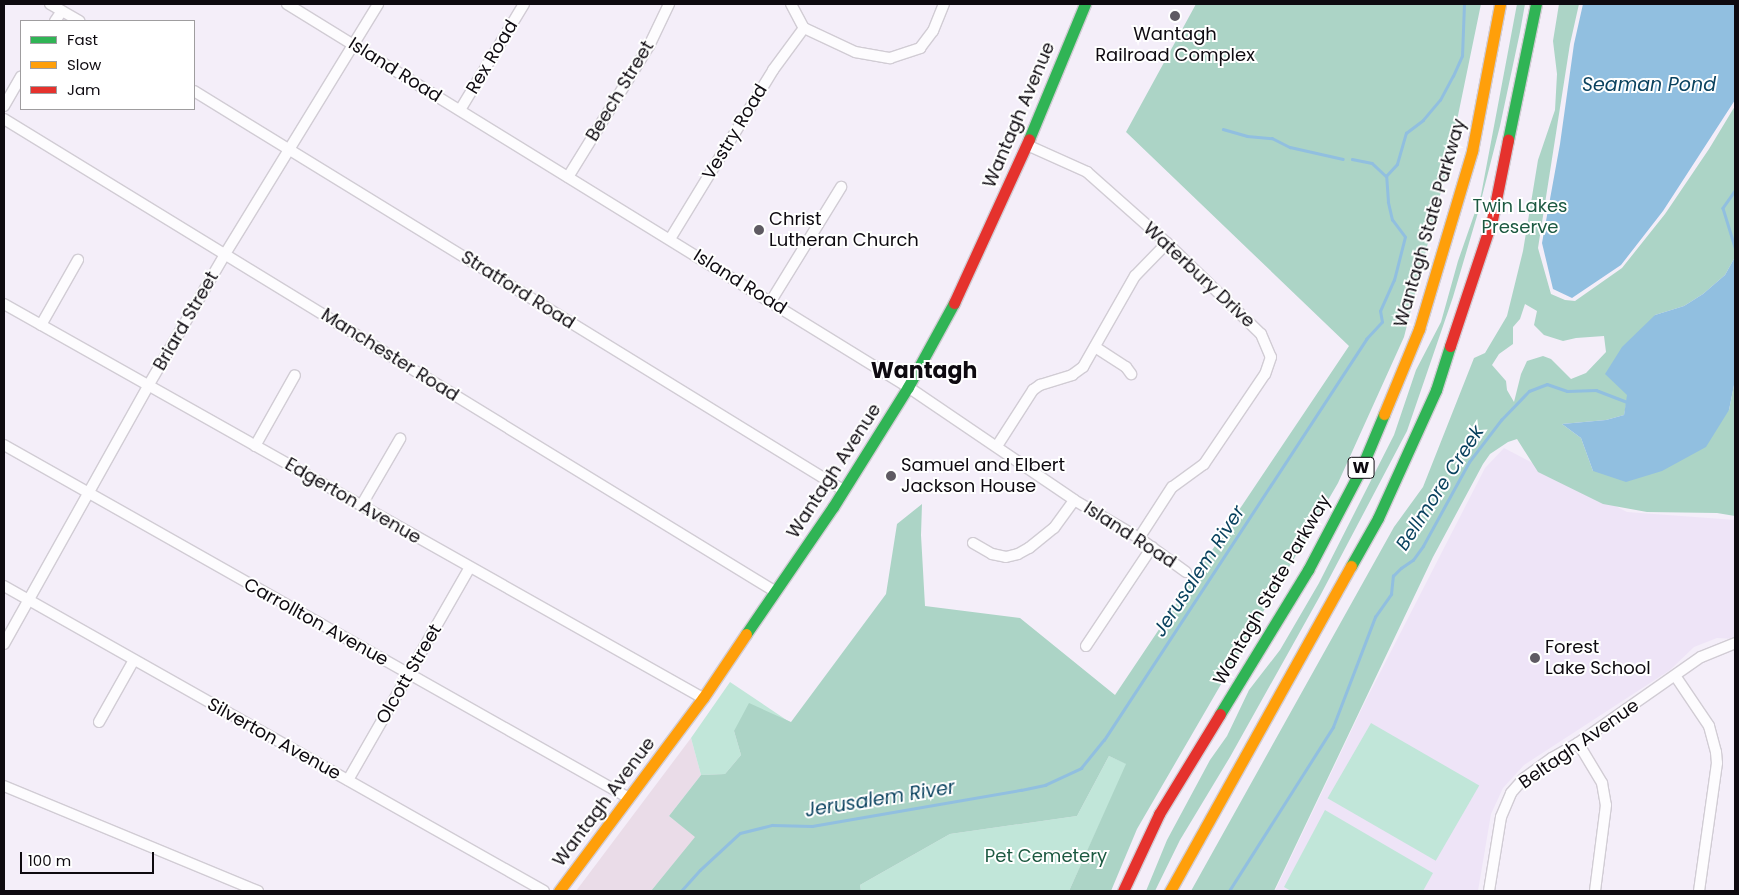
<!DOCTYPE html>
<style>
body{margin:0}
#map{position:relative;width:1739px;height:895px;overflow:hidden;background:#f4eef9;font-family:Poppins,sans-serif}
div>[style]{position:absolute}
.commercial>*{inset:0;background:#eadce8}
.built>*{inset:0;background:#eee4f7}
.green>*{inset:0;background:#c1e6d9;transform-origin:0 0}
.forest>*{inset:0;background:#acd4c6}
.water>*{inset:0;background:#91bfe0}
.stream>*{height:2.5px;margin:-1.25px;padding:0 1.25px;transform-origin:1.25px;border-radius:1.25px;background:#91bfe0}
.roads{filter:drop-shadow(1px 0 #d1ccd4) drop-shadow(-1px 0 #d1ccd4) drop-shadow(0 1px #d1ccd4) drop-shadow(0 -1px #d1ccd4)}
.street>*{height:10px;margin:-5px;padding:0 5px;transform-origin:5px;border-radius:5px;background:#fdfcfe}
.fast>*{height:11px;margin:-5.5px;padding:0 5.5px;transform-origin:5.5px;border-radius:5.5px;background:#30b455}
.slow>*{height:11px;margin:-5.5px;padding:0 5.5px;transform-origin:5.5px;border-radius:5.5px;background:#ff9f0a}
.jam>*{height:11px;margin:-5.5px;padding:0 5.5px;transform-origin:5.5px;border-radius:5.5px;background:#e5322d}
.dots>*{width:14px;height:14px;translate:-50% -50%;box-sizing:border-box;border:2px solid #fff;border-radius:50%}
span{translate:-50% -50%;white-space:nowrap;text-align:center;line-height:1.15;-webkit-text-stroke:4px #fff;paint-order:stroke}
.shield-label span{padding:1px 4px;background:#fff;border:1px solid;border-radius:4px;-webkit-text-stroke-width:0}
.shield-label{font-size:16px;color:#0e0a10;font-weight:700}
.poi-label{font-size:18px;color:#0e0a10}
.left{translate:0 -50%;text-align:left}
.street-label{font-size:18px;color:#0e0a10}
.park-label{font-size:18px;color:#1c5941}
.water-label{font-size:19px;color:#0a425f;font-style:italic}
.district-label{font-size:22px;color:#0e0a10;font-weight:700}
.frame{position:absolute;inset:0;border:5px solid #0e0a10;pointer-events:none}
.legend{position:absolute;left:20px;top:20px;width:175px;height:90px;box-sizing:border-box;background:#fff;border:1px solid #9f9d9f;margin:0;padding:6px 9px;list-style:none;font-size:15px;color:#0e0a10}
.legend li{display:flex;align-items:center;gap:10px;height:25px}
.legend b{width:25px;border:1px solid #9f9d9f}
.scale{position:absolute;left:20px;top:852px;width:134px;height:22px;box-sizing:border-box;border:2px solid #0e0a10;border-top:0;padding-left:6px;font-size:15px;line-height:18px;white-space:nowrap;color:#0e0a10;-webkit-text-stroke:4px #fff;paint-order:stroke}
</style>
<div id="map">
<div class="commercial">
<div style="clip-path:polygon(691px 738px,701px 775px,669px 816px,696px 837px,651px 891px,576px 891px)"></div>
</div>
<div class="built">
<div style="clip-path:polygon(1504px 448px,1627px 512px,1735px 520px,1735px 639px,1717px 638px,1694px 647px,1670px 670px,1524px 765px,1503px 788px,1491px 814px,1478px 891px,1275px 891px,1364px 704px,1485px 468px)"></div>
</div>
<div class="green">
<div style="clip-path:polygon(730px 682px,791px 723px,734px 731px,741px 755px,725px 774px,701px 775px,691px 738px)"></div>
<div style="left:1371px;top:723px;width:125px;height:87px;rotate:30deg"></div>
<div style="clip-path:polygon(1109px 756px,1127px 764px,1069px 891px,861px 891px,860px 885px,950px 834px,1077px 816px)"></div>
<div style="clip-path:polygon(1325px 810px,1433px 873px,1423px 891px,1291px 891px,1284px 887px)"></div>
</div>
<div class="forest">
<div style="clip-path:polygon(1196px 4px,1481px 4px,1448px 164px,1404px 337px,1338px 483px,1137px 829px,1111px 891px,1069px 891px,1126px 764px,1109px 756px,1077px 816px,950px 834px,860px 885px,861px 891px,651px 891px,695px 837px,669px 816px,701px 775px,725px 774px,741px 755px,734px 731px,749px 703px,791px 722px,886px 594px,897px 524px,922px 504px,921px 535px,925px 606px,1020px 618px,1115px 695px,1349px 346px,1126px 132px)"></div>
<div style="clip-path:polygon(1517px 4px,1525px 4px,1520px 32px,1500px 126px,1477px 216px,1453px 297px,1407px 431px,1320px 596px,1230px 757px,1180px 840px,1155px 891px,1146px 891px,1167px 840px,1210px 760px,1227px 736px,1249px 690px,1280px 650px,1319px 583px,1394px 435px,1416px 370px,1441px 322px,1458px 261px,1481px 195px)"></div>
<div style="clip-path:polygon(evenodd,1559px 4px,1579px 4px,1570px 44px,1538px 248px,1551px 294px,1565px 300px,1575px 301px,1622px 268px,1665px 214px,1709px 149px,1735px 106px,1735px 257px,1725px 275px,1703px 294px,1684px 306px,1655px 315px,1628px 395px,1624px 415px,1606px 420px,1562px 424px,1581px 438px,1593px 471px,1729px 410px,1735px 380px,1735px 516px,1717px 513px,1647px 512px,1603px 504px,1538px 472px,1517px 439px,1508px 442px,1490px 454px,1483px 464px,1433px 557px,1274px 891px,1191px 891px,1394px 527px,1423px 487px,1474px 358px,1485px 353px,1507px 316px,1523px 251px,1538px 160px,1555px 110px,1557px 74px,1553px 41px,1559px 4px,1525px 304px,1537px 311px,1534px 325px,1544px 335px,1563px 341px,1576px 338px,1604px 336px,1606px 352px,1586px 373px,1571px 379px,1551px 359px,1543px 356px,1527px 361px,1521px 374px,1514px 402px,1507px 390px,1506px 381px,1492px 365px,1499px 354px,1513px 344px,1513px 327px,1520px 319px,1525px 304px)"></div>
</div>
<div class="water">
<div style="clip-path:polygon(1583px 4px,1735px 4px,1735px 100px,1663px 211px,1621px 265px,1572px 298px,1553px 289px,1542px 243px,1560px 144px,1574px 44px)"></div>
<div style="clip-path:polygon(1735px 257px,1735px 380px,1729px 410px,1706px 447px,1662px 471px,1626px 482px,1593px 471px,1581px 438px,1562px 424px,1606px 420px,1624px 415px,1627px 395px,1605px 374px,1622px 347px,1655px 315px,1684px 306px,1703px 294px,1725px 275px)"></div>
</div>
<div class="stream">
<div style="left:1223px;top:129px;width:25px;rotate:16deg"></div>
<div style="left:1247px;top:136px;width:25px;rotate:5deg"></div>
<div style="left:1272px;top:138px;width:20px;rotate:27deg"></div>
<div style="left:1290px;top:147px;width:54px;rotate:12.8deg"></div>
<div style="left:1352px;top:159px;width:20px;rotate:11deg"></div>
<div style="left:1372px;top:163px;width:19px;rotate:43deg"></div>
<div style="left:1735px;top:191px;width:21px;rotate:125deg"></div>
<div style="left:1723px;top:208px;width:41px;rotate:72.9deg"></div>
<div style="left:681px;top:891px;width:28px;rotate:-48deg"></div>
<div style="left:700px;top:870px;width:54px;rotate:-42.8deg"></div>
<div style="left:740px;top:833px;width:33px;rotate:-14deg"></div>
<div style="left:772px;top:825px;width:40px;rotate:1.4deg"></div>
<div style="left:812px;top:826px;width:212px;rotate:-9.8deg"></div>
<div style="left:1021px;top:790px;width:25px;rotate:-12deg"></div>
<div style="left:1045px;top:785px;width:40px;rotate:-25deg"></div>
<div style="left:1081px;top:768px;width:36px;rotate:-51deg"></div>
<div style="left:1104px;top:740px;width:479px;rotate:-56.8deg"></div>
<div style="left:1366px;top:339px;width:23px;rotate:-47deg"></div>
<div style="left:1382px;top:322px;width:11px;rotate:-100deg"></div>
<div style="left:1380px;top:311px;width:34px;rotate:-66deg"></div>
<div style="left:1394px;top:280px;width:44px;rotate:-75.7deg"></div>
<div style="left:1405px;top:237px;width:21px;rotate:-127deg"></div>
<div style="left:1392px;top:220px;width:18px;rotate:-103deg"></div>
<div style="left:1388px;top:202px;width:26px;rotate:-94deg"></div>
<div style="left:1386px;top:176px;width:16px;rotate:-47deg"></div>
<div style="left:1397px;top:164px;width:32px;rotate:-74deg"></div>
<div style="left:1406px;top:133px;width:21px;rotate:-37deg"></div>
<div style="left:1423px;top:120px;width:26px;rotate:-50deg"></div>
<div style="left:1440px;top:100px;width:27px;rotate:-62deg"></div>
<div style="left:1453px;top:76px;width:22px;rotate:-66deg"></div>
<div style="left:1462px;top:56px;width:52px;rotate:-87.8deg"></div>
<div style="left:1229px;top:891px;width:194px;rotate:-57.6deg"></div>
<div style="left:1333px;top:727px;width:118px;rotate:-69.1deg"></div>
<div style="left:1375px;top:617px;width:28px;rotate:-55deg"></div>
<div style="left:1391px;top:594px;width:18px;rotate:-84deg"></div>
<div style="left:1393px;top:576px;width:11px;rotate:-45deg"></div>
<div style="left:1401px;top:568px;width:14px;rotate:-34deg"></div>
<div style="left:1413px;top:560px;width:17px;rotate:-54deg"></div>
<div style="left:1423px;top:546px;width:96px;rotate:-61.3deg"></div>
<div style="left:1469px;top:462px;width:53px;rotate:-52.7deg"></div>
<div style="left:1501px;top:420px;width:40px;rotate:-46deg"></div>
<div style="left:1529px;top:391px;width:19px;rotate:-21deg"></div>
<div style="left:1547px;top:384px;width:21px;rotate:19deg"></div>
<div style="left:1567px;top:391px;width:29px;rotate:-2deg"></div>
<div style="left:1596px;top:390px;width:33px;rotate:21deg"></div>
</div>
<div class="roads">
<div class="street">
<div style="left:50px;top:4px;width:34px;rotate:30deg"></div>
<div style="left:287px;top:4px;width:730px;rotate:31.66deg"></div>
<div style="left:908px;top:387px;width:201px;rotate:34.2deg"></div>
<div style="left:1074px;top:500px;width:75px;rotate:30.3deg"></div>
<div style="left:1139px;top:538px;width:58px;rotate:35.9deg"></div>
<div style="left:791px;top:4px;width:27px;rotate:62deg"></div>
<div style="left:804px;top:28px;width:56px;rotate:25.2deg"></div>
<div style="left:855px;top:52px;width:36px;rotate:10deg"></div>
<div style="left:890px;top:58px;width:32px;rotate:-18deg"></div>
<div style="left:920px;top:48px;width:21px;rotate:-53deg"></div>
<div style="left:933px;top:31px;width:29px;rotate:-68deg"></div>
<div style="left:55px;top:21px;width:12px;rotate:-55deg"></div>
<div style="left:194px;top:91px;width:762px;rotate:31.58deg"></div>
<div style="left:4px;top:106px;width:34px;rotate:-60deg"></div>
<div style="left:460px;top:110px;width:124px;rotate:-58.9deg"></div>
<div style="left:4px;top:119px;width:905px;rotate:31.5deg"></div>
<div style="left:1027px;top:145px;width:66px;rotate:24.2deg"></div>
<div style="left:1087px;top:172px;width:107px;rotate:41.6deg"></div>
<div style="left:1167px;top:243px;width:131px;rotate:44.1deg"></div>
<div style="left:1261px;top:334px;width:25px;rotate:67deg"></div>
<div style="left:1271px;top:357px;width:18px;rotate:109deg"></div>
<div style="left:1265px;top:374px;width:109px;rotate:124.1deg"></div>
<div style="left:1204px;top:464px;width:39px;rotate:144deg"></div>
<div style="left:1172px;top:487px;width:61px;rotate:122.9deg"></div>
<div style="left:568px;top:177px;width:154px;rotate:-58.3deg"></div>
<div style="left:649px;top:46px;width:47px;rotate:-64.5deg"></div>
<div style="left:670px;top:239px;width:198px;rotate:-58.6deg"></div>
<div style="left:773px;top:70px;width:52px;rotate:-53.6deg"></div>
<div style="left:771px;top:301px;width:134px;rotate:-58.4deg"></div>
<div style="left:4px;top:304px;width:802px;rotate:29.41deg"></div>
<div style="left:41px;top:325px;width:75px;rotate:-60.4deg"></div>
<div style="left:1095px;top:347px;width:37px;rotate:33deg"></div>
<div style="left:1126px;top:367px;width:9px;rotate:54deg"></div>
<div style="left:4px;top:445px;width:718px;rotate:29.46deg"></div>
<div style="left:255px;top:446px;width:81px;rotate:-60.6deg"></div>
<div style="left:997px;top:446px;width:67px;rotate:-57.3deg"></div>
<div style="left:1033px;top:390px;width:9px;rotate:-36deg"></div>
<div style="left:1040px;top:385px;width:34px;rotate:-17deg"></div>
<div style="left:1072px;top:375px;width:14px;rotate:-36deg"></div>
<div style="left:1083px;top:367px;width:105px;rotate:-60.3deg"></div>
<div style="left:1135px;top:276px;width:46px;rotate:-45.9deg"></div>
<div style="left:361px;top:506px;width:78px;rotate:-59.8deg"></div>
<div style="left:973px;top:543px;width:22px;rotate:30deg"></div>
<div style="left:992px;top:554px;width:14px;rotate:12deg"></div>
<div style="left:1006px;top:557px;width:12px;rotate:-14deg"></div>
<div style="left:1018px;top:554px;width:13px;rotate:-29deg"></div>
<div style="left:1029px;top:548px;width:32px;rotate:-39deg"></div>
<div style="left:1054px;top:528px;width:34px;rotate:-54deg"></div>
<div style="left:4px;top:586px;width:620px;rotate:29.46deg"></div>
<div style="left:4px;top:644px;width:295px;rotate:-60.8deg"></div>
<div style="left:148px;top:386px;width:153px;rotate:-59.7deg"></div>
<div style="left:225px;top:254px;width:293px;rotate:-58.5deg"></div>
<div style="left:1086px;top:646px;width:119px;rotate:-56.3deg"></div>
<div style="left:1676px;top:677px;width:59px;rotate:56deg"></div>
<div style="left:1709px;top:726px;width:27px;rotate:75deg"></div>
<div style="left:1716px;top:752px;width:11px;rotate:85deg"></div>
<div style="left:1717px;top:763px;width:129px;rotate:98deg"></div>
<div style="left:99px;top:722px;width:71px;rotate:-60.6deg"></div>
<div style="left:1578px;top:743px;width:47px;rotate:59deg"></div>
<div style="left:1602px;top:783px;width:22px;rotate:80deg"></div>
<div style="left:1606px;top:805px;width:87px;rotate:97.3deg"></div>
<div style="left:348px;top:780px;width:245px;rotate:-60.2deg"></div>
<div style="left:4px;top:786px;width:275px;rotate:22.5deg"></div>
<div style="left:1489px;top:891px;width:75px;rotate:-80.8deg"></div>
<div style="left:1501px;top:817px;width:26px;rotate:-67deg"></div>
<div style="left:1511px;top:793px;width:18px;rotate:-49deg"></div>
<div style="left:1523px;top:779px;width:36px;rotate:-36deg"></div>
<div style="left:1552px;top:758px;width:30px;rotate:-30deg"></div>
<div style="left:1578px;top:743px;width:150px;rotate:-35deg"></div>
<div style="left:1701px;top:657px;width:37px;rotate:-22deg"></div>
</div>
<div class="fast">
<div style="left:1029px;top:139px;width:146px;rotate:-67.5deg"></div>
<div style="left:1508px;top:140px;width:139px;rotate:-78.4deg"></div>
<div style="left:1351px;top:566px;width:55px;rotate:-60.6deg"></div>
<div style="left:1378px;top:518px;width:141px;rotate:-65.6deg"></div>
<div style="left:1436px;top:390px;width:46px;rotate:-72.3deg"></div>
<div style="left:746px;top:634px;width:154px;rotate:-55.6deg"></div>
<div style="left:833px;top:507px;width:142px;rotate:-58deg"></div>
<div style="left:908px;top:387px;width:96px;rotate:-61.3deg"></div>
<div style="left:1220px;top:714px;width:169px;rotate:-58.6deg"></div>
<div style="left:1308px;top:570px;width:114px;rotate:-62.3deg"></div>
<div style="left:1361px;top:469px;width:60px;rotate:-67.3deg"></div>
</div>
<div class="slow">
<div style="left:1384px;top:414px;width:92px;rotate:-67.6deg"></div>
<div style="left:1419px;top:329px;width:186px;rotate:-73.4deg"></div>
<div style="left:1472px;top:151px;width:150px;rotate:-79.2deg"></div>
<div style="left:559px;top:891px;width:241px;rotate:-53.3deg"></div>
<div style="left:703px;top:698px;width:77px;rotate:-56.1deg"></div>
<div style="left:1170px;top:891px;width:372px;rotate:-60.9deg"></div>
</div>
<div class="jam">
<div style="left:954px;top:303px;width:180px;rotate:-65.4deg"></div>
<div style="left:1450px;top:346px;width:133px;rotate:-71.6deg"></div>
<div style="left:1492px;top:220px;width:82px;rotate:-78.7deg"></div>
<div style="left:1123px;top:891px;width:85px;rotate:-64.9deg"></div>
<div style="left:1159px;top:814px;width:117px;rotate:-58.6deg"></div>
</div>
</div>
<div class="dots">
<div style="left:1175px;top:16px;background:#5e5a62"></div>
<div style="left:759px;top:230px;background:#5e5a62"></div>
<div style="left:891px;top:476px;background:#5e5a62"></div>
<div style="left:1535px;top:658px;background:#5e5a62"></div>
</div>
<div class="shield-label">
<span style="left:1361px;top:468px">W</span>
</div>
<div class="poi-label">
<span style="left:1175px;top:45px">Wantagh<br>Railroad Complex</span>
<span class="left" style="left:769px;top:230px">Christ<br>Lutheran Church</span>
<span class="left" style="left:901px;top:476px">Samuel and Elbert<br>Jackson House</span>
<span class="left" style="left:1545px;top:658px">Forest<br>Lake School</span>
</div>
<div class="street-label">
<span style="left:492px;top:57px;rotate:-59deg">Rex Road</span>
<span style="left:395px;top:70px;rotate:32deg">Island Road</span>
<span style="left:620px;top:91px;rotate:-59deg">Beech Street</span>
<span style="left:1019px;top:115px;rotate:-67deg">Wantagh Avenue</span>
<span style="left:735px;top:132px;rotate:-59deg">Vestry Road</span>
<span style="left:1430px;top:223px;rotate:-74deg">Wantagh State Parkway</span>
<span style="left:1199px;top:275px;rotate:43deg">Waterbury Drive</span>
<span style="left:740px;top:282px;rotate:32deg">Island Road</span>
<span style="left:518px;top:290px;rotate:32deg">Stratford Road</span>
<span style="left:186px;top:321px;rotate:-60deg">Briard Street</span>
<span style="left:390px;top:355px;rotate:32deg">Manchester Road</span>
<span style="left:834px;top:471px;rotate:-57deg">Wantagh Avenue</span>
<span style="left:353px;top:501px;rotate:30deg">Edgerton Avenue</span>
<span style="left:1130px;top:535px;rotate:33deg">Island Road</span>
<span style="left:1272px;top:590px;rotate:-60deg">Wantagh State Parkway</span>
<span style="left:316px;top:622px;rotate:29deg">Carrollton Avenue</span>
<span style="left:409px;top:674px;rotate:-60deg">Olcott Street</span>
<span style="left:274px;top:739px;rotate:29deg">Silverton Avenue</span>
<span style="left:1579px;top:744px;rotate:-35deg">Beltagh Avenue</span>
<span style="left:604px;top:802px;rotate:-53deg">Wantagh Avenue</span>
</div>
<div class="park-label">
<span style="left:1520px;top:217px">Twin Lakes<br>Preserve</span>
<span style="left:1046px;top:856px">Pet Cemetery</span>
</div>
<div class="water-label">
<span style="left:1649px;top:85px">Seaman Pond</span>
<span style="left:1440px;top:488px;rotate:-57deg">Bellmore Creek</span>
<span style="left:1199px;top:571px;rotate:-57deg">Jerusalem River</span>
<span style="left:880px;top:799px;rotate:-9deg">Jerusalem River</span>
</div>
<div class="district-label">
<span style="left:924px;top:371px">Wantagh</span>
</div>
<div class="frame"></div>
<ul class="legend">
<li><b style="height:6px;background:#30b455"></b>Fast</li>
<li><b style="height:6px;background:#ff9f0a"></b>Slow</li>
<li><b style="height:6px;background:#e5322d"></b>Jam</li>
</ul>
<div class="scale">100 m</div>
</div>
